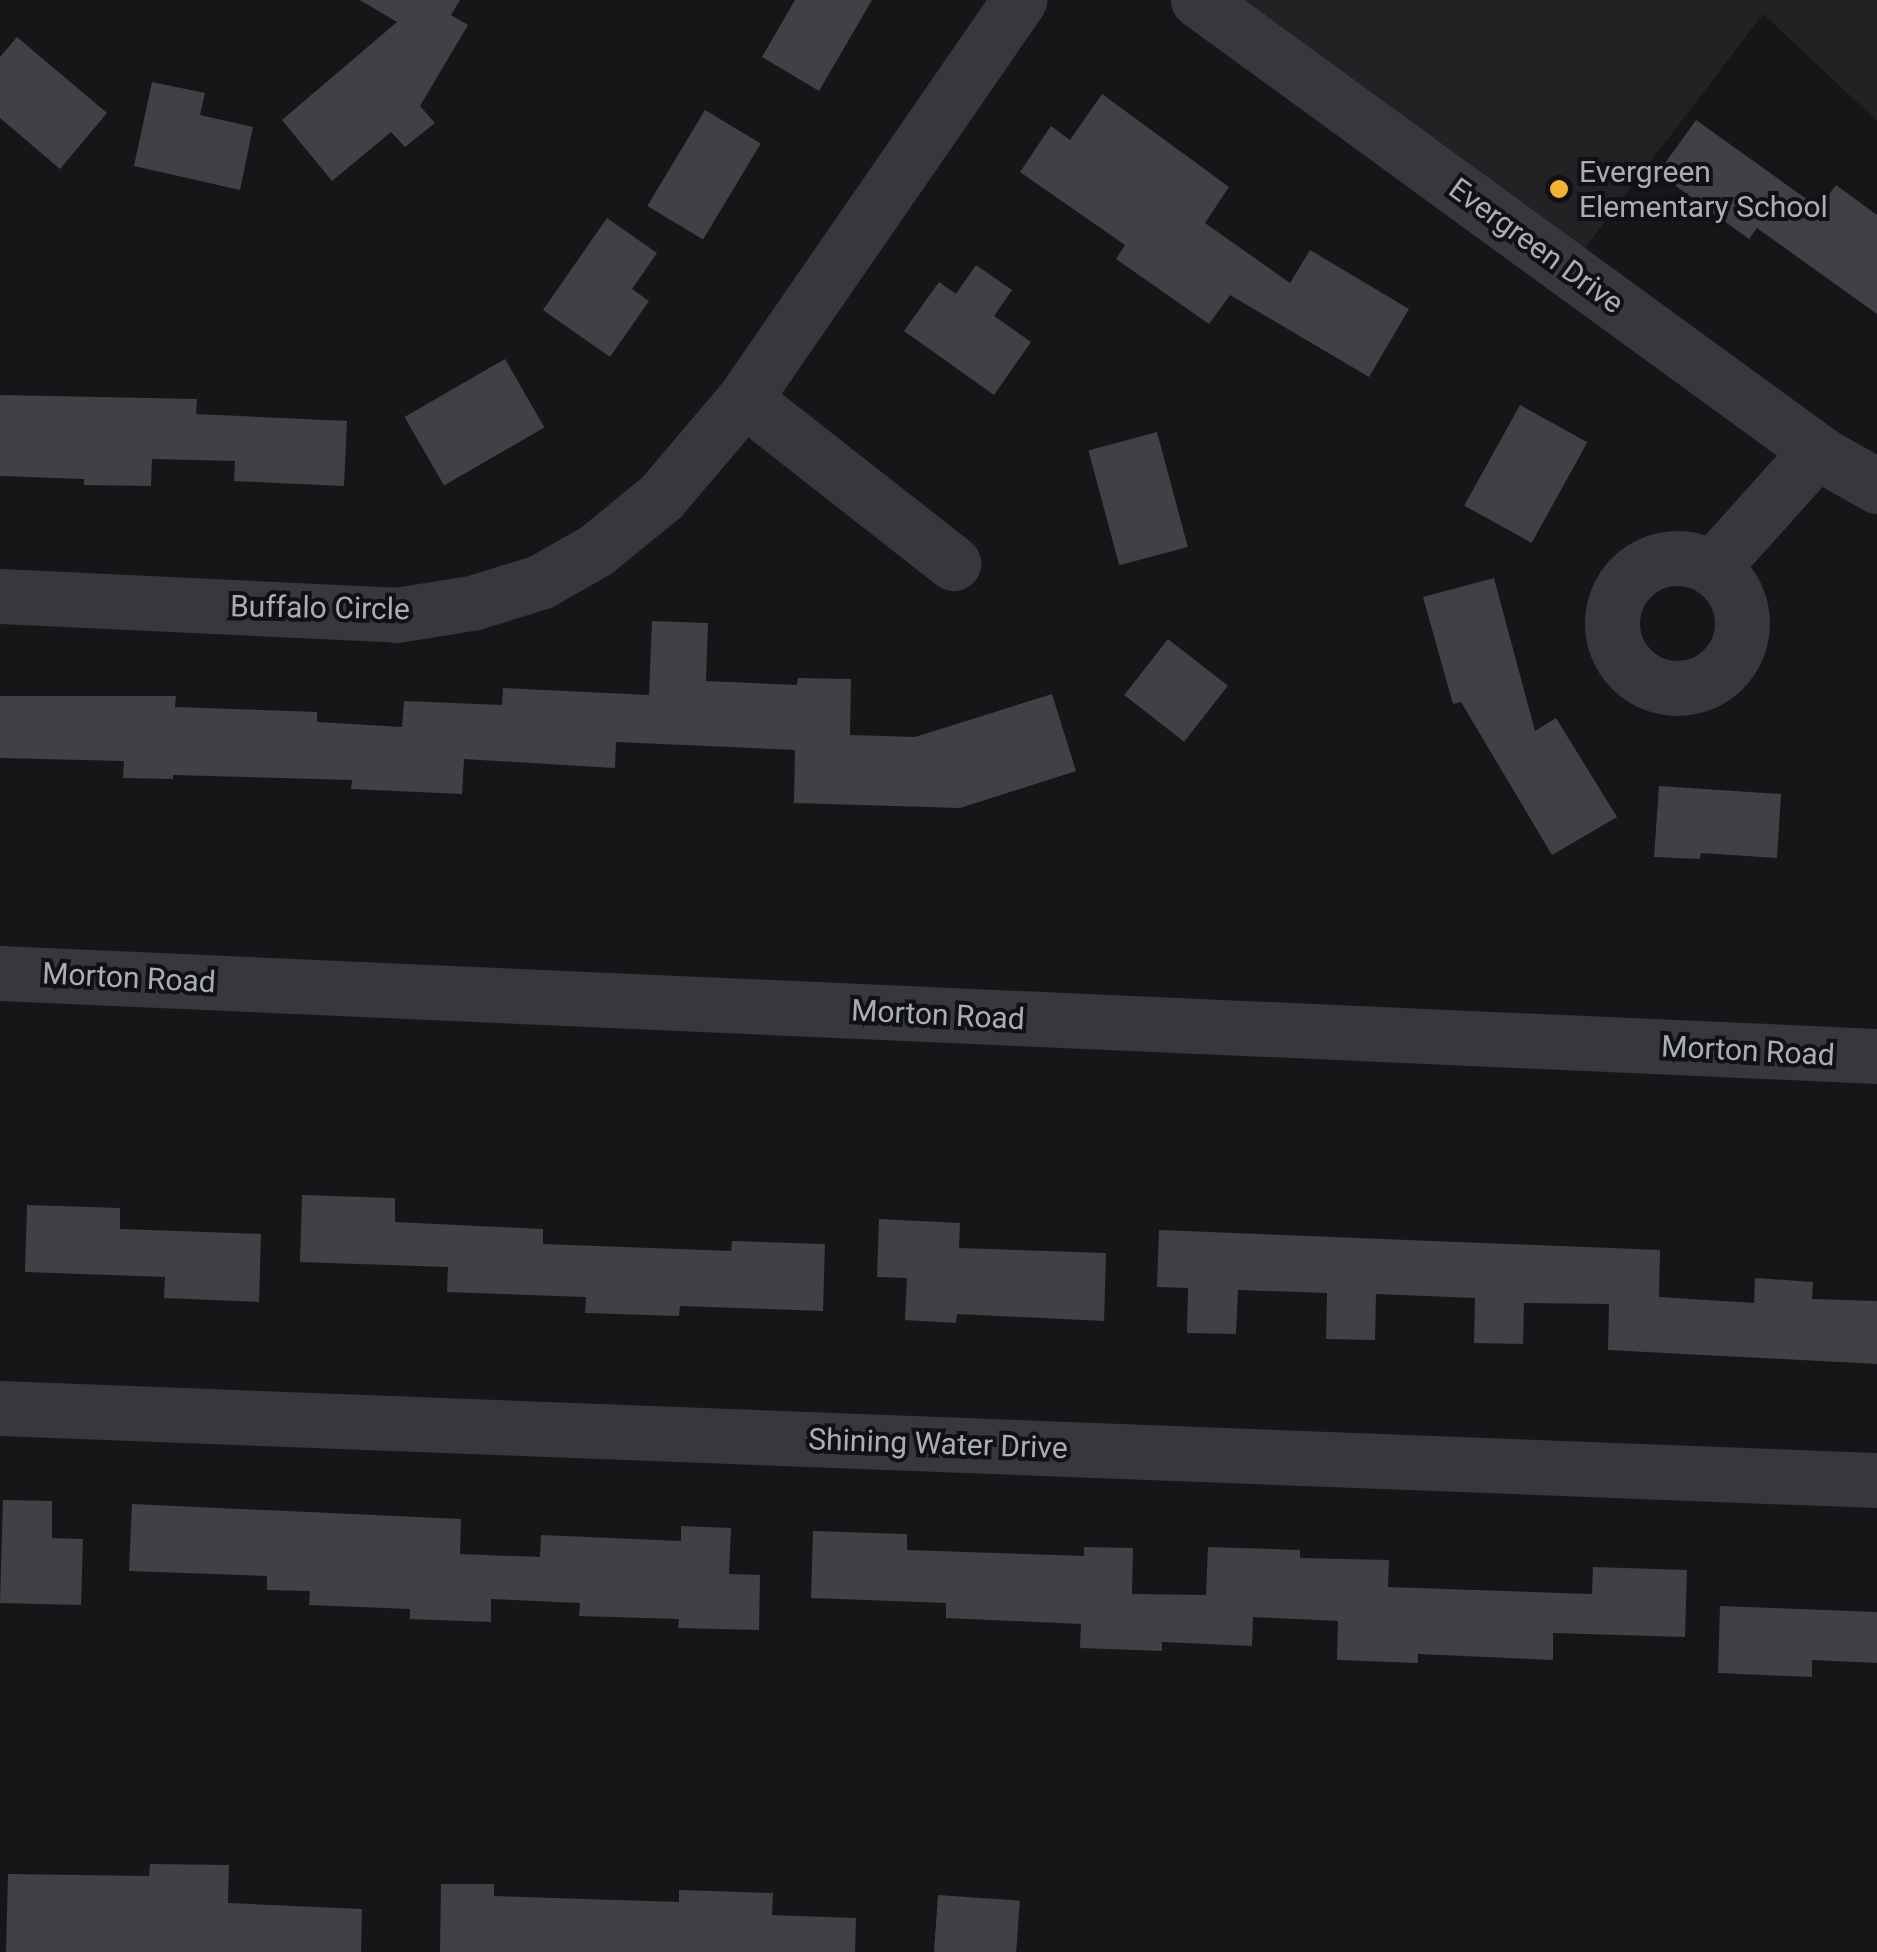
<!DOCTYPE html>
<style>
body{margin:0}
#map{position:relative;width:1877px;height:1952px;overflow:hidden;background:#161618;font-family:Roboto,sans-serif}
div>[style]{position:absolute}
.built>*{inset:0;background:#222225}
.building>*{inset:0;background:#404145;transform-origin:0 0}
.minor>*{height:55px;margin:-27.5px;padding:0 27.5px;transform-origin:27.5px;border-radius:27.5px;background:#37383d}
.minor>.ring{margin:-27.5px;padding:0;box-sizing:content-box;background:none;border:55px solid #37383d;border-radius:50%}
.dots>*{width:28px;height:28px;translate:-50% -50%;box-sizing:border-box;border:5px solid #111113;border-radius:50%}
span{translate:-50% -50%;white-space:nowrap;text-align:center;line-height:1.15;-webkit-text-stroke:8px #111113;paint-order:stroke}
.poi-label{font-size:30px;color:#a8adb8}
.left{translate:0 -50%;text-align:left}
.street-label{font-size:30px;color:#a8adb8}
</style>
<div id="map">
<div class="built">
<div style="clip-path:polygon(1234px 0,1877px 0,1877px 121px,1763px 14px,1578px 257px)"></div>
</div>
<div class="building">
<div style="clip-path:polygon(360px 0,460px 0,451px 15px,468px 25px,420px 106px,435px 123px,405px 147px,391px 132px,332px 181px,282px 120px,397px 22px)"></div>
<div style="clip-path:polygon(795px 0,872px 0,819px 91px,762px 57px)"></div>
<div style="clip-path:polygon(17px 37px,107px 113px,60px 169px,0 118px,0 57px)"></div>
<div style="clip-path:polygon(152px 82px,205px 93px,200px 115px,253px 127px,240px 190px,134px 166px)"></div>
<div style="clip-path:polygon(1102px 94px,1229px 187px,1205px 223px,1290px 283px,1310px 250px,1409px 309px,1369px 377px,1230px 295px,1209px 324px,1116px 259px,1125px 245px,1020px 172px,1051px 126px,1070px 140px)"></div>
<div style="left:705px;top:110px;width:65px;height:112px;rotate:31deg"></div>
<div style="clip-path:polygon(1696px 120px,1819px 208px,1836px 185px,1877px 215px,1877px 314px,1757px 228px,1749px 239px,1658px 173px)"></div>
<div style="clip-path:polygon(607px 218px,657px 253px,632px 289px,649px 301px,610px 357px,543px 310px)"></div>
<div style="clip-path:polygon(976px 265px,1012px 290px,994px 316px,1031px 342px,994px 395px,904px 331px,939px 282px,956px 294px)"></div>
<div style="left:505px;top:359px;width:79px;height:116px;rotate:60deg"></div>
<div style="clip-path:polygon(0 395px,197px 399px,196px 414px,347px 421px,344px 486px,234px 481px,235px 461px,152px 459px,151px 486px,84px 485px,84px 479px,0 476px)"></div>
<div style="left:1520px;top:405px;width:77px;height:115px;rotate:29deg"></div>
<div style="left:1157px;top:432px;width:119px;height:71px;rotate:75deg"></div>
<div style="clip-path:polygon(1494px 578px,1535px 731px,1556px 718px,1617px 817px,1552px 855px,1461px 702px,1453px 704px,1423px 597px)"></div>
<div style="clip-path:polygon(652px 621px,708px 623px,706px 681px,797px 685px,798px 678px,851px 679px,850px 735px,915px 737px,1052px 694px,1076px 771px,960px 808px,794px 803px,795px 750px,616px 742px,615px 768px,464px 759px,462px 794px,351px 789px,352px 780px,173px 775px,173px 779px,123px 778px,124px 761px,0 758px,0 696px,176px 696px,175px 707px,317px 712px,317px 722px,402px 727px,404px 701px,502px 705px,503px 688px,649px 695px)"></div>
<div style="left:1168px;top:639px;width:76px;height:71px;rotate:38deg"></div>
<div style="clip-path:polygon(1659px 786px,1781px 794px,1777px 858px,1701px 853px,1700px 859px,1654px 857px)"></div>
<div style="clip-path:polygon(302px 1195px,395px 1198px,395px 1222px,543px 1229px,543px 1244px,731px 1251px,732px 1241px,825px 1244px,823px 1311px,680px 1306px,679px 1316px,585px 1313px,586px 1297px,447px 1292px,448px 1267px,300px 1262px)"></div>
<div style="clip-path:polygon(27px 1205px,120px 1208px,120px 1229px,261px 1234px,259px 1302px,164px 1298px,165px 1277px,25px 1272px)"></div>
<div style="clip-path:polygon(879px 1219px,960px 1223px,959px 1248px,1106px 1253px,1104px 1321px,957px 1314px,956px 1323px,905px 1320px,907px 1278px,877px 1277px)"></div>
<div style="clip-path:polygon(1159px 1230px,1660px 1250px,1659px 1297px,1754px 1303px,1755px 1278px,1813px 1282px,1812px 1299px,1877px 1301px,1877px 1364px,1608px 1350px,1609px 1304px,1524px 1303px,1523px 1344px,1474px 1343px,1475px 1298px,1376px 1294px,1375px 1340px,1326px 1339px,1327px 1293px,1238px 1290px,1236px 1334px,1187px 1333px,1188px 1288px,1157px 1287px)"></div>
<div style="clip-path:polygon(3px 1500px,52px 1501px,52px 1538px,83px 1539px,81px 1605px,0 1603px)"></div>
<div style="clip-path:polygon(132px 1504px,461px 1519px,460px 1554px,540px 1557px,541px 1535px,681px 1541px,681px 1526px,731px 1528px,729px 1574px,760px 1575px,759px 1630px,678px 1628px,679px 1619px,579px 1616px,580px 1603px,491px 1599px,491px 1622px,410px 1619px,410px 1609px,309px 1605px,310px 1591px,267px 1590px,267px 1576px,129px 1571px)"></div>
<div style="clip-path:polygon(813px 1531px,907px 1534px,907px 1550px,1084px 1556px,1084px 1547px,1133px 1548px,1132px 1594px,1206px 1595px,1208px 1547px,1300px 1550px,1300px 1558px,1389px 1560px,1388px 1587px,1592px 1594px,1593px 1567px,1687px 1570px,1685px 1637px,1553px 1633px,1553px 1660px,1418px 1654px,1418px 1663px,1337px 1660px,1338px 1621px,1253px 1617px,1252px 1646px,1162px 1642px,1162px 1651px,1080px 1648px,1081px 1624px,946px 1618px,946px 1603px,811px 1598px)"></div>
<div style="clip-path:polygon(1720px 1606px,1877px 1612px,1877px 1663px,1812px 1660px,1812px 1677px,1718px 1673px)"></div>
<div style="clip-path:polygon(150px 1864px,229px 1865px,228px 1903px,362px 1909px,361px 1952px,6px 1952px,8px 1874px,149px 1876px)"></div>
<div style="clip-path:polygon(441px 1884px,494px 1884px,494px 1896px,679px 1902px,679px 1890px,773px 1893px,772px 1915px,856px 1918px,855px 1952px,440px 1952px)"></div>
<div style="left:938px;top:1895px;width:82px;height:57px;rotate:4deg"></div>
</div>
<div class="minor">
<div style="left:1198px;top:0;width:774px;rotate:36.07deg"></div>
<div style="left:1824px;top:456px;width:61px;rotate:29.5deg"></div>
<div style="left:744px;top:399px;width:266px;rotate:38.1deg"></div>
<div class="ring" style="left:1612px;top:558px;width:75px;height:75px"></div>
<div style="left:1712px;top:568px;width:157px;rotate:-48.1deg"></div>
<div style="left:0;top:596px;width:396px;rotate:2.7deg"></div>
<div style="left:396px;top:615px;width:77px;rotate:-9deg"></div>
<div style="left:472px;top:603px;width:71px;rotate:-17.2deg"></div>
<div style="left:540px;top:582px;width:64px;rotate:-29.7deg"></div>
<div style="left:596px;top:550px;width:84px;rotate:-39.2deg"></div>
<div style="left:661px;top:497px;width:128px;rotate:-49.7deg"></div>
<div style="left:744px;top:399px;width:485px;rotate:-55.4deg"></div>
<div style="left:0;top:973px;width:1879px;rotate:2.53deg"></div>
<div style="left:0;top:1408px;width:1878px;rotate:2.2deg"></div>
</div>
<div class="dots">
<div style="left:1559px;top:189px;background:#f2b134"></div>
</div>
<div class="poi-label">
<span class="left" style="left:1579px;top:189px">Evergreen<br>Elementary School</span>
</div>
<div class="street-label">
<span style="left:1536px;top:246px;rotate:36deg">Evergreen Drive</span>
<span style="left:320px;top:608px;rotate:1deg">Buffalo Circle</span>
<span style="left:129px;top:978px;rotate:3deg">Morton Road</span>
<span style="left:938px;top:1015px;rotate:3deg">Morton Road</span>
<span style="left:1748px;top:1051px;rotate:3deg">Morton Road</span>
<span style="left:938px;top:1444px;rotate:2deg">Shining Water Drive</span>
</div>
</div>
